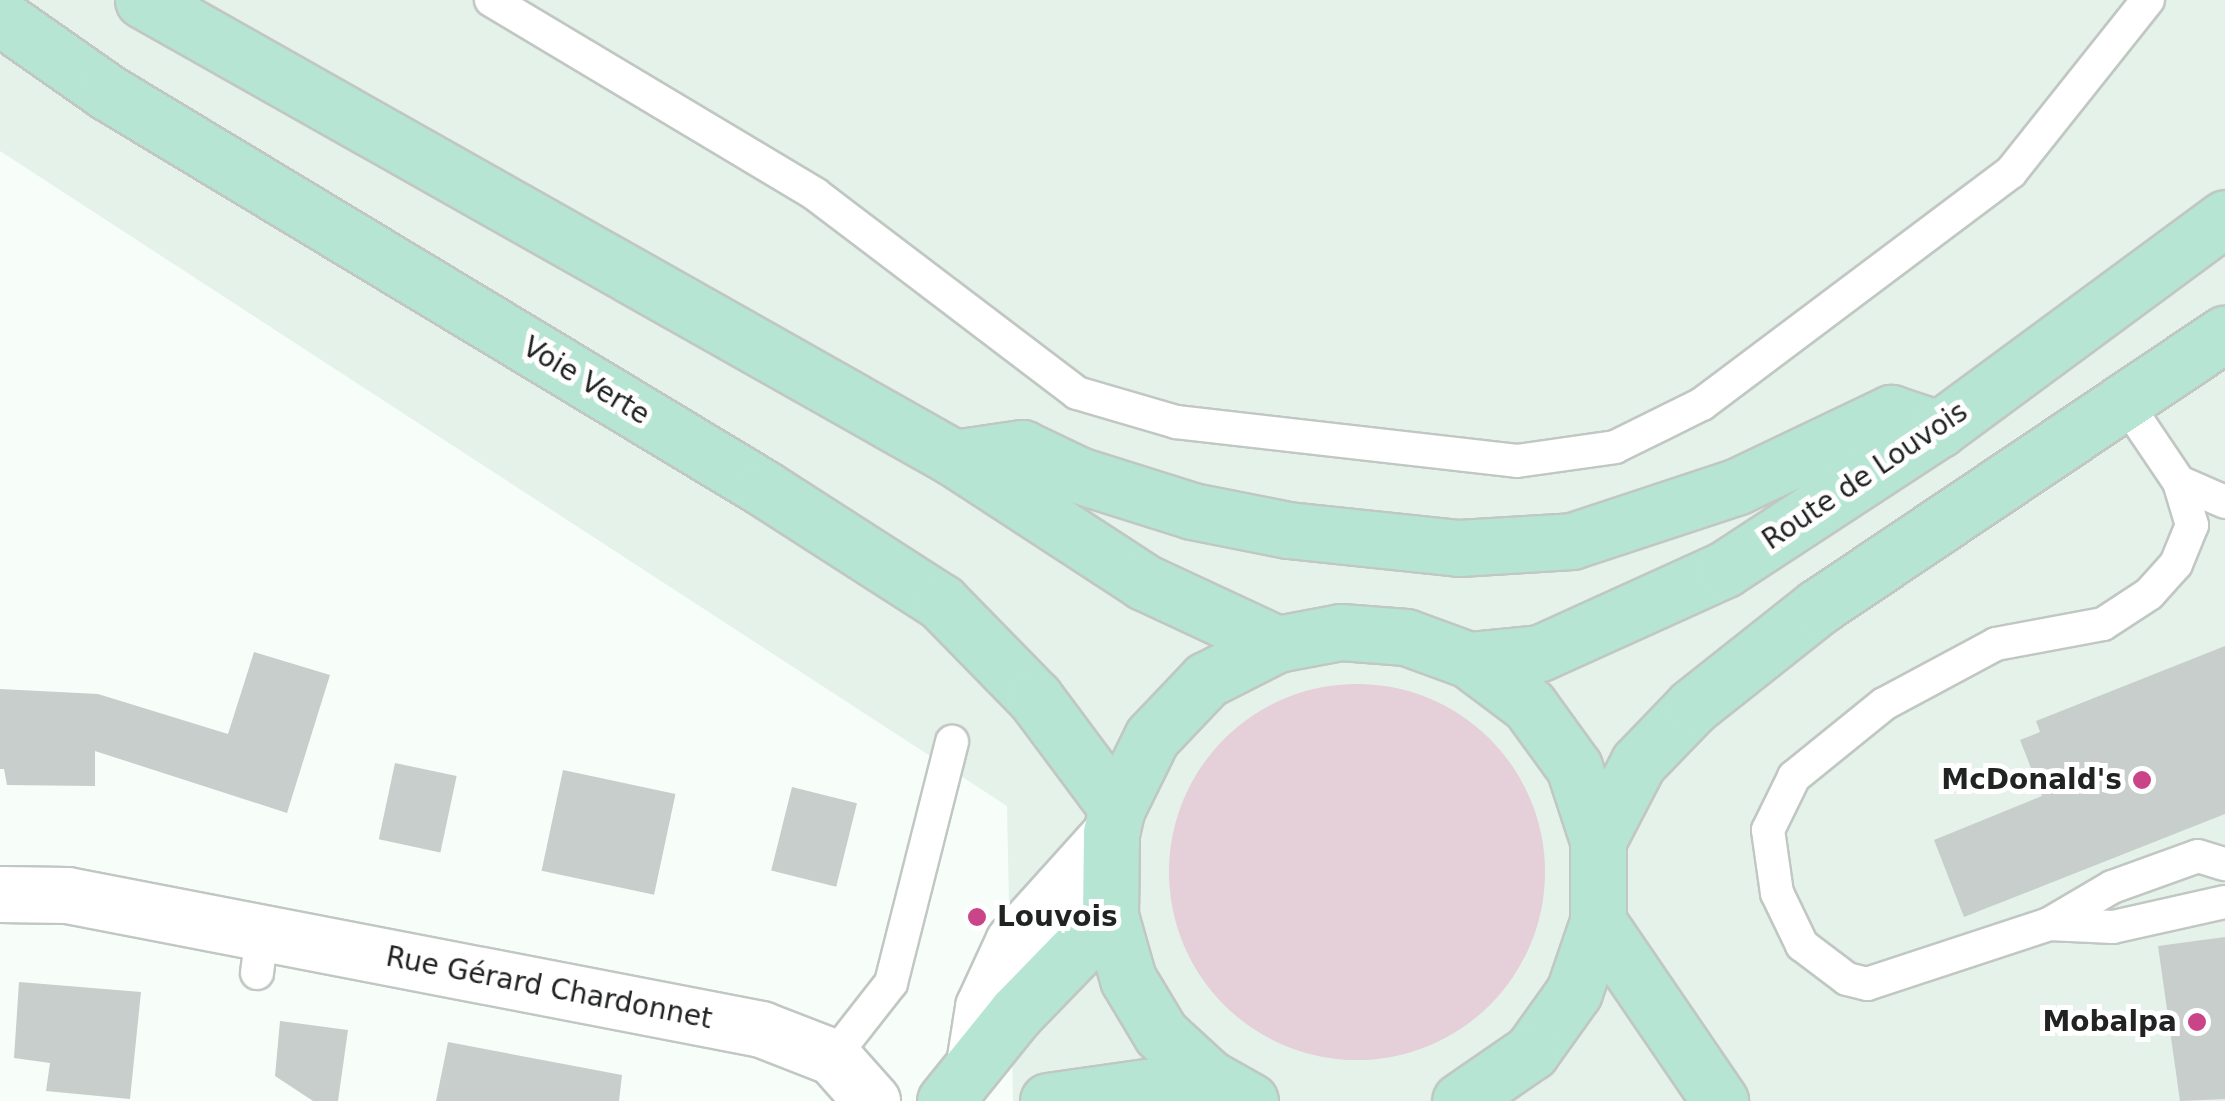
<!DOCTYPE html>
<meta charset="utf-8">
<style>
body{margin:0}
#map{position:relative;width:2225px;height:1101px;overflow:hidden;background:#f7fdf9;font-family:"DejaVu Sans",sans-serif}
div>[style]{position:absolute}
.built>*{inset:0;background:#e4f2ea}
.green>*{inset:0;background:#e5cfd8}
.round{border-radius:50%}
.building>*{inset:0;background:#c8cecb;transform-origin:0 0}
.roads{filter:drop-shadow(2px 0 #c1c7c3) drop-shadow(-2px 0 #c1c7c3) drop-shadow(0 2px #c1c7c3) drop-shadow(0 -2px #c1c7c3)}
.service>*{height:32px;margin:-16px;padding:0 16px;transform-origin:16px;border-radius:16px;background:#fff}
.minor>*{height:55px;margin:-27.5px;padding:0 27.5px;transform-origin:27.5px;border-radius:27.5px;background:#fff}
.secondary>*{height:55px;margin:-27.5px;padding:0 27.5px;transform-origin:27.5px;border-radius:27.5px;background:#b6e6d3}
.dots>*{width:28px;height:28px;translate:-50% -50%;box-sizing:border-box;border:5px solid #fff;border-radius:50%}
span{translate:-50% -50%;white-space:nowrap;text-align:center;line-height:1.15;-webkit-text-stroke:10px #fff;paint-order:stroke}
.street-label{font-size:28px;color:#212322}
.poi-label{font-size:28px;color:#212322;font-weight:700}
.right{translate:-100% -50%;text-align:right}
.left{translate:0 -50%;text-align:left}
</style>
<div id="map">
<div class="built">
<div style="clip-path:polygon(0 0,2225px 0,2225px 1101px,1013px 1101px,1007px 806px,0 151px)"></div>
</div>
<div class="green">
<div class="round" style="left:1169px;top:684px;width:376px;height:376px"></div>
</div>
<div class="building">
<div style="clip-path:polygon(2225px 646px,2225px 814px,1964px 917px,1934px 840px,2042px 796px,2020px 740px,2040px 732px,2036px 721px)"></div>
<div style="clip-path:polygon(254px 652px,330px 675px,287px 813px,95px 751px,95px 786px,7px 785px,4px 769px,0 769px,0 689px,98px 694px,228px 734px)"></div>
<div style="left:395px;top:763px;width:63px;height:78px;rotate:12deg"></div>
<div style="left:563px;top:770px;width:115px;height:103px;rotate:12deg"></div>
<div style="left:792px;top:787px;width:67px;height:86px;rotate:14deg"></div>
<div style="clip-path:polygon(2225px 937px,2225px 1099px,2180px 1101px,2158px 946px)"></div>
<div style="clip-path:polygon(19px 982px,141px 992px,130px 1099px,46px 1091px,50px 1063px,14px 1058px)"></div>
<div style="clip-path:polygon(280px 1021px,348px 1030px,338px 1101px,313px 1101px,275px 1076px)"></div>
<div style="clip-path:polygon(448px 1042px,622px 1075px,619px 1101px,436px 1101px)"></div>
</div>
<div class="roads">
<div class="service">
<div style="left:491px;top:0;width:378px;rotate:30.9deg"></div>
<div style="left:815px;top:194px;width:329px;rotate:37.2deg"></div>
<div style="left:1077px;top:393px;width:103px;rotate:16.3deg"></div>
<div style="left:1176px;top:422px;width:343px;rotate:6.5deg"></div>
<div style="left:1517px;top:461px;width:99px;rotate:-8.1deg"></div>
<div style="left:1615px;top:447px;width:97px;rotate:-26.3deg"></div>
<div style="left:1702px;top:404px;width:386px;rotate:-36.9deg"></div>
<div style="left:2011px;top:172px;width:220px;rotate:-51.5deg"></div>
<div style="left:2123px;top:399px;width:100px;rotate:56deg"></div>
<div style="left:2179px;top:482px;width:45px;rotate:73.2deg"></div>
<div style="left:2192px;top:525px;width:42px;rotate:112.3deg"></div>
<div style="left:2176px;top:564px;width:40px;rotate:132deg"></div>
<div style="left:2149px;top:594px;width:55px;rotate:146.9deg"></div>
<div style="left:2103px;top:624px;width:109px;rotate:169.4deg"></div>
<div style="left:1996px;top:644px;width:127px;rotate:151.8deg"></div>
<div style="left:1884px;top:704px;width:116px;rotate:141deg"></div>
<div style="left:1794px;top:777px;width:59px;rotate:116.1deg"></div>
<div style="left:1768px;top:830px;width:64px;rotate:81.9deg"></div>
<div style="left:1777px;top:893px;width:58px;rotate:64.3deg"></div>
<div style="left:1802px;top:945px;width:56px;rotate:37.1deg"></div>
<div style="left:1847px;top:979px;width:21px;rotate:14deg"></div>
<div style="left:1867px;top:984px;width:192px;rotate:-18.2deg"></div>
<div style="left:2049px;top:924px;width:64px;rotate:2.7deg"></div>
<div style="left:2113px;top:927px;width:115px;rotate:-12.6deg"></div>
<div style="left:2179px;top:482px;width:50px;rotate:23.5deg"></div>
<div style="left:2049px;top:924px;width:73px;rotate:-30.4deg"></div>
<div style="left:2112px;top:887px;width:91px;rotate:-19.8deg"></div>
<div style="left:2198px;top:856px;width:28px;rotate:17deg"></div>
<div style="left:257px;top:973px;width:40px;rotate:-82.9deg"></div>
<div style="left:833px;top:1057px;width:94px;rotate:-51.9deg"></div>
<div style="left:891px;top:983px;width:249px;rotate:-75.8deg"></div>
</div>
<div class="minor">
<div style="left:0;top:894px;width:67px;rotate:0.9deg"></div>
<div style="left:67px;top:895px;width:707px;rotate:10.93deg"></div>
<div style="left:761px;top:1029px;width:77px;rotate:21.3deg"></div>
<div style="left:833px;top:1057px;width:59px;rotate:48.4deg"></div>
<div style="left:974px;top:1064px;width:58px;rotate:-81deg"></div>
<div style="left:983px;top:1007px;width:72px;rotate:-65.2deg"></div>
<div style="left:1013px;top:942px;width:147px;rotate:-48deg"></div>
</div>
<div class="secondary">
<div style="left:143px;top:0;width:931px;rotate:29.45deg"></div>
<div style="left:954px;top:458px;width:227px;rotate:33.1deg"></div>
<div style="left:1144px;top:582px;width:147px;rotate:25deg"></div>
<div style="left:0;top:17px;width:131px;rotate:35deg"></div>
<div style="left:107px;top:92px;width:768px;rotate:31.1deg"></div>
<div style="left:765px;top:489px;width:209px;rotate:32.7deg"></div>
<div style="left:941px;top:602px;width:134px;rotate:45.6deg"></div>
<div style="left:1035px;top:698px;width:137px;rotate:53.3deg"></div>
<div style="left:954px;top:458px;width:69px;rotate:-8.4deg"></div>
<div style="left:1022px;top:448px;width:62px;rotate:25.7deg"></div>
<div style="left:1078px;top:475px;width:120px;rotate:17.5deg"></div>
<div style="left:1192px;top:511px;width:98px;rotate:11.2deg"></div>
<div style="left:1288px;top:530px;width:172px;rotate:6deg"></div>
<div style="left:1459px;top:548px;width:113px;rotate:-3.5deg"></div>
<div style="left:1572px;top:541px;width:175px;rotate:-18.3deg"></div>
<div style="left:1738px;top:486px;width:170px;rotate:-25.5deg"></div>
<div style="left:1891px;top:413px;width:51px;rotate:18.4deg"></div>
<div style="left:1469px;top:660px;width:71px;rotate:-5.6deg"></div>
<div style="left:1540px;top:653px;width:203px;rotate:-24.4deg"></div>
<div style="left:1725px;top:569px;width:256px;rotate:-33.2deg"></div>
<div style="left:1939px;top:429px;width:355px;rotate:-36.4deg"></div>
<div style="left:1598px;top:840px;width:87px;rotate:-62.5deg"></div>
<div style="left:1638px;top:763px;width:79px;rotate:-46deg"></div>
<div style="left:1693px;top:706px;width:159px;rotate:-38.4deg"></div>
<div style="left:1818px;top:607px;width:490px;rotate:-33.9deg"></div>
<div style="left:1598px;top:922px;width:217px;rotate:55.7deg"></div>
<div style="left:945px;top:1101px;width:113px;rotate:-51.1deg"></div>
<div style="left:1016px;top:1013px;width:135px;rotate:-45.9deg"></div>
<div style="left:1048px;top:1101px;width:163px;rotate:-8.1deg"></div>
<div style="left:1250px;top:1101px;width:47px;rotate:-150.7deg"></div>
<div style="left:1209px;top:1078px;width:65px;rotate:-137.5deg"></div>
<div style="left:1161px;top:1034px;width:64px;rotate:-121deg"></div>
<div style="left:1128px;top:979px;width:66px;rotate:-105.9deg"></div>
<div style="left:1110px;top:916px;width:83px;rotate:-89.3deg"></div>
<div style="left:1111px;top:833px;width:26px;rotate:-77deg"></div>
<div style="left:1117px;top:808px;width:79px;rotate:-63.8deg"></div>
<div style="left:1152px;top:737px;width:79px;rotate:-46.5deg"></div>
<div style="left:1206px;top:680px;width:80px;rotate:-26.9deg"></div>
<div style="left:1277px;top:644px;width:65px;rotate:-10.6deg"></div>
<div style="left:1341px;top:632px;width:65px;rotate:4.4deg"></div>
<div style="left:1406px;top:637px;width:67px;rotate:20.1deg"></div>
<div style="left:1469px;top:660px;width:75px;rotate:36.9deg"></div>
<div style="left:1529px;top:705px;width:77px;rotate:54deg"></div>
<div style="left:1574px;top:767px;width:77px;rotate:71.8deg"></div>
<div style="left:1598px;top:840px;width:82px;rotate:90deg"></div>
<div style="left:1598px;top:922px;width:74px;rotate:108.9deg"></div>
<div style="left:1574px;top:992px;width:74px;rotate:125.6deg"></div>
<div style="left:1531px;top:1052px;width:86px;rotate:145.4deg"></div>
</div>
</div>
<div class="dots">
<div style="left:2142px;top:780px;background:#c94588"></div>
<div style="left:977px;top:917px;background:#c94588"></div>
<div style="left:2197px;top:1022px;background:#c94588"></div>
</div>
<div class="street-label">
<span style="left:586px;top:381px;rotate:31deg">Voie Verte</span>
<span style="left:1865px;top:476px;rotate:-34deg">Route de Louvois</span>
<span style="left:549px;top:988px;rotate:11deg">Rue Gérard Chardonnet</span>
</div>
<div class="poi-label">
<span class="right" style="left:2122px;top:780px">McDonald's</span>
<span class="left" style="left:997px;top:917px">Louvois</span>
<span class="right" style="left:2177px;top:1022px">Mobalpa</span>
</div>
</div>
